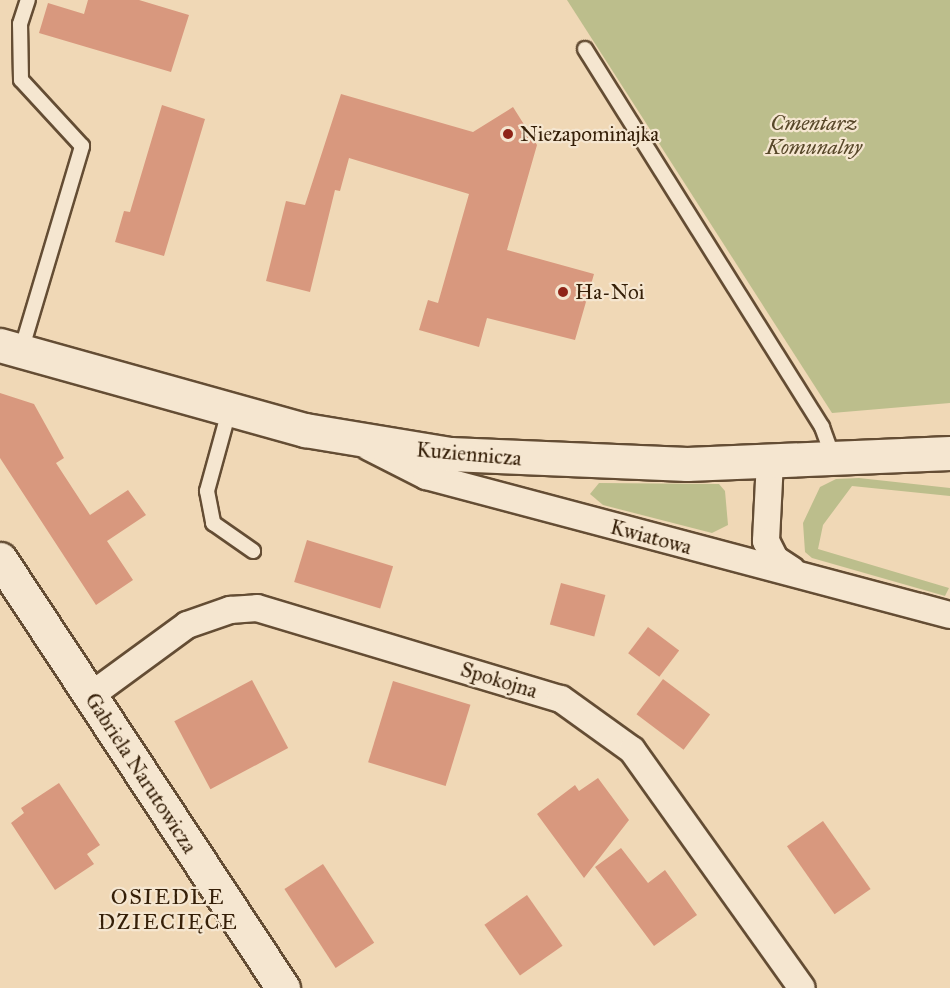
<!DOCTYPE html>
<meta charset="utf-8">
<style>
body{margin:0}
#map{position:relative;width:950px;height:988px;overflow:hidden;background:#f0d8b6;font-family:"IM FELL Great Primer",serif}
div>[style]{position:absolute}
.green>*{inset:0;background:#bcbe8c}
.building>*{inset:0;background:#d8987e;transform-origin:0 0}
.roads{filter:drop-shadow(2px 0 #644d34) drop-shadow(-2px 0 #644d34) drop-shadow(0 2px #644d34) drop-shadow(0 -2px #644d34)}
.service>*{height:14px;margin:-7px;padding:0 7px;transform-origin:7px;border-radius:7px;background:#f5e6d0}
.minor>*{height:26px;margin:-13px;padding:0 13px;transform-origin:13px;border-radius:13px;background:#f5e6d0}
.secondary>*{height:33px;margin:-16.5px;padding:0 16.5px;transform-origin:16.5px;border-radius:16.5px;background:#f5e6d0}
.dots>*{width:16px;height:16px;translate:-50% -50%;box-sizing:border-box;border:3px solid #f5e6d0;border-radius:50%}
span{translate:-50% -50%;white-space:nowrap;text-align:center;line-height:1.15;-webkit-text-stroke:4.5px #f5e6d0;paint-order:stroke}
.park-label{font-size:21px;color:#574729;font-style:italic}
.poi-label{font-size:21px;color:#351f08}
.left{translate:0 -50%;text-align:left}
.street-label{font-size:21px;color:#351f08}
.neighbourhood-label{font-size:22px;color:#351f08;letter-spacing:1.5px}
</style>
<div id="map">
<div class="green">
<div style="clip-path:polygon(567px 0,950px 0,950px 403px,832px 413px)"></div>
<div style="clip-path:polygon(859px 478px,950px 488px,950px 496px,852px 486px,823px 525px,818px 549px,949px 588px,945px 596px,812px 558px,805px 552px,803px 523px,820px 487px,836px 479px)"></div>
<div style="clip-path:polygon(599px 483px,719px 484px,725px 491px,728px 525px,712px 533px,603px 505px,590px 494px)"></div>
</div>
<div class="building">
<div style="clip-path:polygon(88px 0,139px 0,189px 15px,171px 72px,39px 33px,48px 3px,84px 14px)"></div>
<div style="clip-path:polygon(341px 94px,473px 132px,513px 107px,537px 145px,507px 250px,594px 274px,575px 340px,487px 318px,479px 347px,419px 330px,428px 300px,438px 303px,469px 194px,349px 158px,340px 191px,335px 190px,310px 292px,266px 281px,286px 201px,305px 205px)"></div>
<div style="clip-path:polygon(162px 105px,205px 119px,164px 256px,115px 242px,124px 211px,130px 212px)"></div>
<div style="clip-path:polygon(0 393px,34px 404px,64px 458px,56px 463px,90px 515px,128px 490px,146px 515px,107px 541px,133px 580px,96px 605px,0 458px)"></div>
<div style="left:307px;top:540px;width:90px;height:44px;rotate:17deg"></div>
<div style="left:561px;top:583px;width:46px;height:43px;rotate:15deg"></div>
<div style="left:648px;top:627px;width:39px;height:33px;rotate:37deg"></div>
<div style="left:663px;top:679px;width:59px;height:44px;rotate:37deg"></div>
<div style="left:252px;top:680px;width:77px;height:88px;rotate:62deg"></div>
<div style="left:393px;top:681px;width:81px;height:85px;rotate:17deg"></div>
<div style="clip-path:polygon(598px 778px,629px 820px,584px 878px,537px 814px,575px 785px,579px 791px)"></div>
<div style="clip-path:polygon(59px 783px,100px 845px,87px 854px,94px 864px,55px 890px,11px 823px,24px 813px,21px 808px)"></div>
<div style="left:823px;top:821px;width:83px;height:44px;rotate:55deg"></div>
<div style="clip-path:polygon(621px 848px,648px 883px,665px 870px,697px 915px,654px 946px,595px 867px)"></div>
<div style="left:323px;top:864px;width:94px;height:46px;rotate:57deg"></div>
<div style="left:527px;top:895px;width:62px;height:52px;rotate:55deg"></div>
</div>
<div class="roads">
<div class="service">
<div style="left:585px;top:49px;width:446px;rotate:57.9deg"></div>
<div style="left:822px;top:427px;width:32px;rotate:70deg"></div>
<div style="left:21px;top:351px;width:214px;rotate:-73.4deg"></div>
<div style="left:82px;top:146px;width:90px;rotate:-132.7deg"></div>
<div style="left:21px;top:80px;width:56px;rotate:-91deg"></div>
<div style="left:20px;top:24px;width:25px;rotate:-72deg"></div>
<div style="left:229px;top:411px;width:83px;rotate:105.4deg"></div>
<div style="left:207px;top:491px;width:33px;rotate:79deg"></div>
<div style="left:213px;top:523px;width:49px;rotate:35deg"></div>
</div>
<div class="minor">
<div style="left:369px;top:447px;width:64px;rotate:27deg"></div>
<div style="left:426px;top:476px;width:542px;rotate:14.86deg"></div>
<div style="left:770px;top:461px;width:80px;rotate:92.9deg"></div>
<div style="left:766px;top:541px;width:20px;rotate:63deg"></div>
<div style="left:775px;top:559px;width:20px;rotate:33deg"></div>
<div style="left:90px;top:696px;width:120px;rotate:-36.2deg"></div>
<div style="left:187px;top:625px;width:46px;rotate:-19.2deg"></div>
<div style="left:230px;top:610px;width:27px;rotate:-4deg"></div>
<div style="left:257px;top:608px;width:317px;rotate:16.7deg"></div>
<div style="left:561px;top:699px;width:87px;rotate:35.7deg"></div>
<div style="left:632px;top:750px;width:292px;rotate:54.5deg"></div>
</div>
<div class="secondary">
<div style="left:0;top:345px;width:317px;rotate:15.6deg"></div>
<div style="left:305px;top:430px;width:147px;rotate:9.4deg"></div>
<div style="left:450px;top:454px;width:237px;rotate:2.4deg"></div>
<div style="left:687px;top:464px;width:263px;rotate:-2.4deg"></div>
<div style="left:0;top:559px;width:514px;rotate:56.59deg"></div>
</div>
</div>
<div class="dots">
<div style="left:508px;top:134px;background:#8f2418"></div>
<div style="left:563px;top:292px;background:#8f2418"></div>
</div>
<div class="park-label">
<span style="left:814px;top:135px">Cmentarz<br>Komunalny</span>
</div>
<div class="poi-label">
<span class="left" style="left:520px;top:134px">Niezapominajka</span>
<span class="left" style="left:575px;top:292px">Ha-Noi</span>
</div>
<div class="street-label">
<span style="left:469px;top:454px;rotate:5deg">Kuziennicza</span>
<span style="left:651px;top:537px;rotate:15deg">Kwiatowa</span>
<span style="left:499px;top:680px;rotate:17deg">Spokojna</span>
<span style="left:141px;top:773px;rotate:57deg">Gabriela Narutowicza</span>
</div>
<div class="neighbourhood-label">
<span style="left:168px;top:909px">OSIEDLE<br>DZIECIĘCE</span>
</div>
</div>
